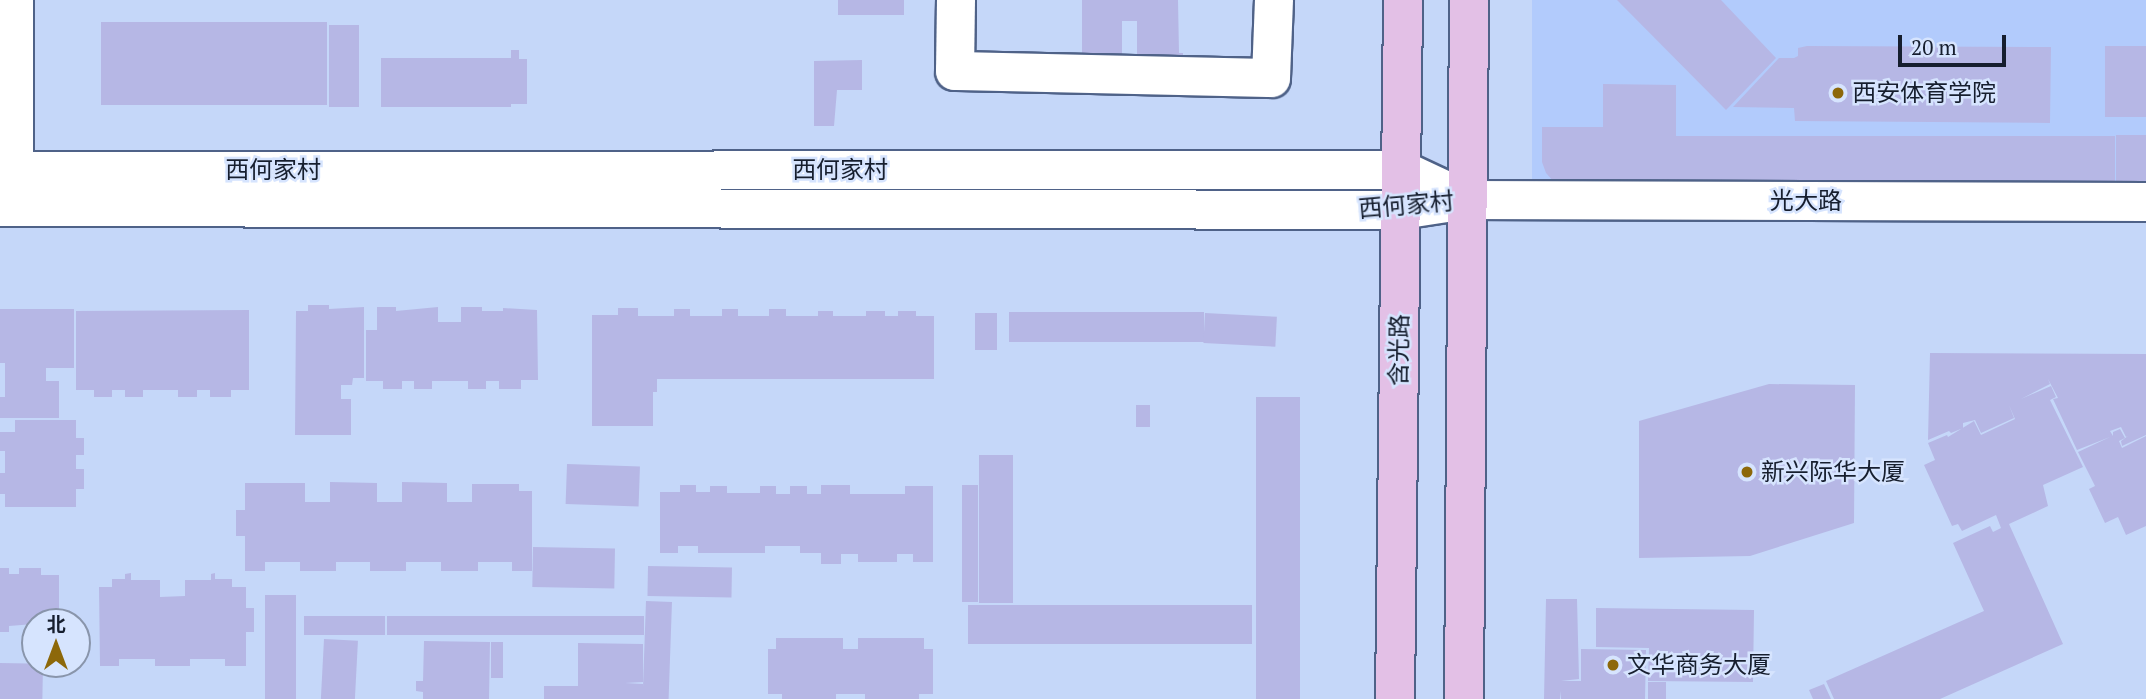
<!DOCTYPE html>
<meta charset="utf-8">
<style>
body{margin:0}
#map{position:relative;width:2146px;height:699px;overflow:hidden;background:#c5d7f9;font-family:"PT Serif","Noto Sans SC",serif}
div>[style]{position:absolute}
.built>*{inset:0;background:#b2cbfc;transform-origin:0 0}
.building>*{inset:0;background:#b6b7e5;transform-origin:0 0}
.roads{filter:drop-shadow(2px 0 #4f6288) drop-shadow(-2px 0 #4f6288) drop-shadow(0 2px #4f6288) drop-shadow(0 -2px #4f6288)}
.minor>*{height:38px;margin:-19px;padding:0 19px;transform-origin:19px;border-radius:19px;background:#fff}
.major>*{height:38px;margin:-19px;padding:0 19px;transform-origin:19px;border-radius:19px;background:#e3c0e6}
.dots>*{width:19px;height:19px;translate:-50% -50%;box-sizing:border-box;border:4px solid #d6e4fe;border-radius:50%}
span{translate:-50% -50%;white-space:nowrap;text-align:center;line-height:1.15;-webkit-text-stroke:5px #d6e4fe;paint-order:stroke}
.poi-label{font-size:24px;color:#161e2e}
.left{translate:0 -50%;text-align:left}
.street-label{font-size:24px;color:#161e2e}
.north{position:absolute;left:21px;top:608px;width:70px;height:70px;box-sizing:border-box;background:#d6e4fe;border:2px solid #8995ab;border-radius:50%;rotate:0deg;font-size:19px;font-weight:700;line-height:28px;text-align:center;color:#161e2e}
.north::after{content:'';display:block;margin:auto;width:24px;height:32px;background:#8d680a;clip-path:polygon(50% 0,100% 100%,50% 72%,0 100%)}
.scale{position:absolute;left:1898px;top:35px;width:108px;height:32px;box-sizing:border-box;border:4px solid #161e2e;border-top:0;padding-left:9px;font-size:21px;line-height:24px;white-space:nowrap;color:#161e2e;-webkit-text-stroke:5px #d6e4fe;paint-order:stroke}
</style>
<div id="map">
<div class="built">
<div style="left:1532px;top:0;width:614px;height:187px"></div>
</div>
<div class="building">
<div style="left:838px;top:0;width:66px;height:15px"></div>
<div style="clip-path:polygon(1082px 0,1178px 0,1179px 53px,1183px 53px,1183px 63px,1137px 56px,1137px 21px,1122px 21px,1122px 55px,1102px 55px,1079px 63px,1079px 53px,1082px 53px)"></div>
<div style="clip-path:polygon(1617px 0,1721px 0,1776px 58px,1726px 110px)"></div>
<div style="left:327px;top:22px;width:83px;height:226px;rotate:90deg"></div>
<div style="left:329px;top:25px;width:30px;height:82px"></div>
<div style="clip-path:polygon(1807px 46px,2051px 47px,2050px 123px,1795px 121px,1794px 108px,1733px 107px,1779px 58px,1794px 58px,1798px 56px,1798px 48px)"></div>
<div style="left:2105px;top:46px;width:41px;height:71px"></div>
<div style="clip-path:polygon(511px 50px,519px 50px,519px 59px,527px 59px,527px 104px,511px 104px,511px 107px,381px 107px,381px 58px,511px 58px)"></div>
<div style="clip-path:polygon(862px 60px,862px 90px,837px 90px,834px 126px,814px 126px,814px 61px)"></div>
<div style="clip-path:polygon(1603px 84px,1676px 85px,1676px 136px,2115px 136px,2115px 184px,1554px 182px,1546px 173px,1542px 162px,1542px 127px,1603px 127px)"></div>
<div style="left:2116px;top:135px;width:30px;height:49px"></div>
<div style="clip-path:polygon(308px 305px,329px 305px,329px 309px,364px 307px,364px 378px,353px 378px,352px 385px,341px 385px,341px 399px,351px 399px,351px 435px,295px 435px,296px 311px,308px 311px)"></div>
<div style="clip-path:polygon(377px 307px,396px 307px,396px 311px,438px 307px,438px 322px,461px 322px,461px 307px,482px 307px,482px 311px,503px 311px,503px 308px,537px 310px,538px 380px,521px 380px,521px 389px,499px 389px,499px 381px,486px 381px,486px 389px,468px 389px,468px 381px,432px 381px,432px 389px,414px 389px,414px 381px,402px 381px,402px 389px,383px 389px,383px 381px,366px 381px,366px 330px,377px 330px)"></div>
<div style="clip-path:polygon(618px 308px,638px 308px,638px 316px,674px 316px,674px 309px,690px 309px,690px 316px,722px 316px,722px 309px,738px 309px,738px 316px,769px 316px,769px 309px,786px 309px,786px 316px,818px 316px,818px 311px,833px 311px,833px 316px,866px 316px,866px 311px,885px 311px,885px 316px,898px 316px,898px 311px,916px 311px,916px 316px,934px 316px,934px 379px,657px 379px,657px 392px,653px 392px,653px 426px,592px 426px,592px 315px,618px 315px)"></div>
<div style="clip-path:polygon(0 309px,74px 309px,74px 368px,46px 368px,46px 381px,59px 381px,59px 418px,0 418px,0 397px,5px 397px,5px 363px,0 363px)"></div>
<div style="clip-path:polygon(249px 310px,249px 390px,231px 390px,231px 397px,210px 397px,210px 390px,197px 390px,197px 397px,178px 397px,178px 390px,143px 390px,143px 397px,125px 397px,125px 390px,112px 390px,112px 397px,94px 397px,94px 390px,76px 390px,76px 311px)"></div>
<div style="left:1009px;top:312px;width:195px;height:30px"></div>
<div style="left:975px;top:313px;width:22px;height:37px"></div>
<div style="left:1205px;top:313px;width:72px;height:30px;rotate:3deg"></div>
<div style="clip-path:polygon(1930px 353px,2146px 354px,2146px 435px,2122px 446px,2121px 441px,2128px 436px,2126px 437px,2121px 427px,2110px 431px,2113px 436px,2113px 432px,2120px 429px,2125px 438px,2119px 441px,2122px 448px,2146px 436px,2146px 526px,2126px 535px,2118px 517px,2105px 523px,2089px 489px,2095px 486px,2078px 452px,2110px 437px,2077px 450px,2053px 399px,2058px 398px,2048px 379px,2050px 384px,2021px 399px,2051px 386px,2056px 397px,2050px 400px,2083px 467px,2043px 485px,2048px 506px,2009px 524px,2063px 644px,1940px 699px,1834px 699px,1826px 681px,1984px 611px,1953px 543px,1990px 526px,1993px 532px,2001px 528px,1996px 515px,1962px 531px,1958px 524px,1952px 526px,1924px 465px,1935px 460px,1928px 443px,1947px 435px,1948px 437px,1974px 421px,1981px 435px,2015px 419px,2009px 405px,2014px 418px,1981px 433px,1975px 420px,1963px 423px,1963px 428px,1951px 433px,1949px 431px,1928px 440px)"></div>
<div style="clip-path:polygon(1769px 384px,1855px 385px,1854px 523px,1750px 556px,1639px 558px,1639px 421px)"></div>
<div style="left:1256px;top:397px;width:44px;height:302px"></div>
<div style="left:1136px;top:405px;width:14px;height:22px"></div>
<div style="clip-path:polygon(15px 420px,76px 420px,76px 438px,84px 438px,84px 455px,76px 455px,76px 469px,84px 469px,84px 489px,76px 489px,76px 507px,5px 507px,5px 494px,0 494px,0 473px,5px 473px,5px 451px,0 451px,0 432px,15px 432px)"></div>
<div style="left:979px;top:455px;width:34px;height:148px"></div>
<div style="left:567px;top:464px;width:73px;height:40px;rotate:2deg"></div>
<div style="clip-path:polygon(330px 482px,377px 483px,377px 502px,402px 502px,402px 482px,447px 483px,447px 502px,472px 502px,472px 484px,519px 484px,519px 491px,532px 491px,532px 571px,512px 571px,512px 562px,478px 562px,478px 571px,441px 571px,441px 562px,406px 562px,406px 571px,370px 571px,370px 562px,336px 562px,336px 571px,300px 571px,300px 562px,265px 562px,265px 571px,245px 571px,245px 536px,236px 536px,236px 510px,245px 510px,245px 483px,305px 483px,305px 502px,330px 502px)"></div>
<div style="clip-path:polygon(680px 485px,696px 485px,696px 492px,710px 492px,710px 486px,727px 486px,727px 493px,760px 493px,760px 486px,776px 486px,776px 494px,790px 494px,790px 486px,807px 486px,807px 494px,821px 494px,821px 485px,850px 485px,850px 494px,905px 494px,905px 486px,933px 486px,933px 562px,913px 562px,913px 554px,897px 554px,897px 562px,858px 562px,858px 554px,841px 554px,841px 564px,821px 564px,821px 553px,800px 553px,800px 546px,765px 546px,765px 553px,698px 553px,698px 546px,678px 546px,678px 553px,660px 553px,660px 492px,680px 492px)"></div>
<div style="left:962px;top:485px;width:16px;height:117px"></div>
<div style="left:533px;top:547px;width:82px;height:40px;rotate:1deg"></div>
<div style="left:648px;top:566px;width:84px;height:30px;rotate:1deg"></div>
<div style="clip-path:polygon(0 568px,9px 568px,9px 574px,19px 574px,19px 568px,41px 568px,41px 575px,59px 575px,59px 622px,9px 626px,9px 632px,0 632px)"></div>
<div style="clip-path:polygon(131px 573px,131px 580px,160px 580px,160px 597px,185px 596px,185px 580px,211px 580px,211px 574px,215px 573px,215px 579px,232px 579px,232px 587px,246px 587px,246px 608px,254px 608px,254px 632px,246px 632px,246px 666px,225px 666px,225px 659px,190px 659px,190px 666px,155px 666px,155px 659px,119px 659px,119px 666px,100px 666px,99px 587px,112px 587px,112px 579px,125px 579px,125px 574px)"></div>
<div style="left:265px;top:595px;width:31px;height:104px"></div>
<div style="clip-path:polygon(1546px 599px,1577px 599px,1579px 679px,1561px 681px,1581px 681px,1581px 649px,1646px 650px,1645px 699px,1561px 699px,1561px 691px,1560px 699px,1544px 699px)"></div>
<div style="left:646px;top:601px;width:26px;height:98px;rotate:2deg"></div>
<div style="left:968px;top:605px;width:284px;height:39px"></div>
<div style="clip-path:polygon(1596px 608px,1754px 610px,1753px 682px,1648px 681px,1649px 648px,1596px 647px)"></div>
<div style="left:304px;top:616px;width:81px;height:19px"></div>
<div style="left:387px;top:616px;width:257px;height:19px"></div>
<div style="clip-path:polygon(776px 638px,843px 638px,843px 649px,858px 649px,858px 638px,924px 638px,924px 649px,933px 649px,933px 694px,919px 694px,919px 699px,865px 699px,865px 694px,836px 694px,836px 699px,782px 699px,782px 694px,768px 694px,768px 649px,776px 649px)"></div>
<div style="left:324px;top:639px;width:34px;height:60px;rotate:3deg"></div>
<div style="clip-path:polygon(424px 641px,490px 642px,489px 699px,423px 699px,423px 692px,416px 691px,416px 681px,423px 681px)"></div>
<div style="left:491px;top:642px;width:12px;height:36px"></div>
<div style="clip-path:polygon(578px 643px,643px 644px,643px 682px,625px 683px,643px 684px,643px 699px,544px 699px,544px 686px,578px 686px)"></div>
<div style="left:0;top:663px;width:43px;height:36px;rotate:1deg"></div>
<div style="left:1648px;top:682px;width:18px;height:17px"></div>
<div style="clip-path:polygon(1824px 684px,1831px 699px,1813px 699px,1809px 690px)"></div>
</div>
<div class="roads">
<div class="minor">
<div style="left:14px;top:0;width:197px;rotate:90deg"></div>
<div style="left:956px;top:0;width:71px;rotate:90.8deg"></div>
<div style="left:955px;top:71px;width:316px;rotate:1.3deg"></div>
<div style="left:1271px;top:78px;width:78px;rotate:-87.8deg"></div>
<div style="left:0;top:171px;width:1402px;rotate:-0.04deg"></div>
<div style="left:1402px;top:170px;width:71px;rotate:25.1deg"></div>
<div style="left:0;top:207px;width:1401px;rotate:0.12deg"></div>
<div style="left:1401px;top:210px;width:66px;rotate:-8.7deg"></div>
<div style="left:1466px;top:200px;width:680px;rotate:0.17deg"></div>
</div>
<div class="major">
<div style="left:1395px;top:699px;width:699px;rotate:-89.34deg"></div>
<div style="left:1464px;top:699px;width:699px;rotate:-89.59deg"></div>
</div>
</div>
<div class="dots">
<div style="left:1838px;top:93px;background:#8d680a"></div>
<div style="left:1747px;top:472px;background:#8d680a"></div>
<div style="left:1613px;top:665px;background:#8d680a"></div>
</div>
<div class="poi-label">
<span class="left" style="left:1852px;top:93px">西安体育学院</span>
<span class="left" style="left:1761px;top:472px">新兴际华大厦</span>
<span class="left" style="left:1627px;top:665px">文华商务大厦</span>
</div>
<div class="street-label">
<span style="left:273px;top:170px">西何家村</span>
<span style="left:840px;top:170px">西何家村</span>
<span style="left:1806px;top:201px">光大路</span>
<span style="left:1406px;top:205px;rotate:-5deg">西何家村</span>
<span style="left:1399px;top:350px;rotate:-89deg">含光路</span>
</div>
<div class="north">北</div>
<div class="scale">20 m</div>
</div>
